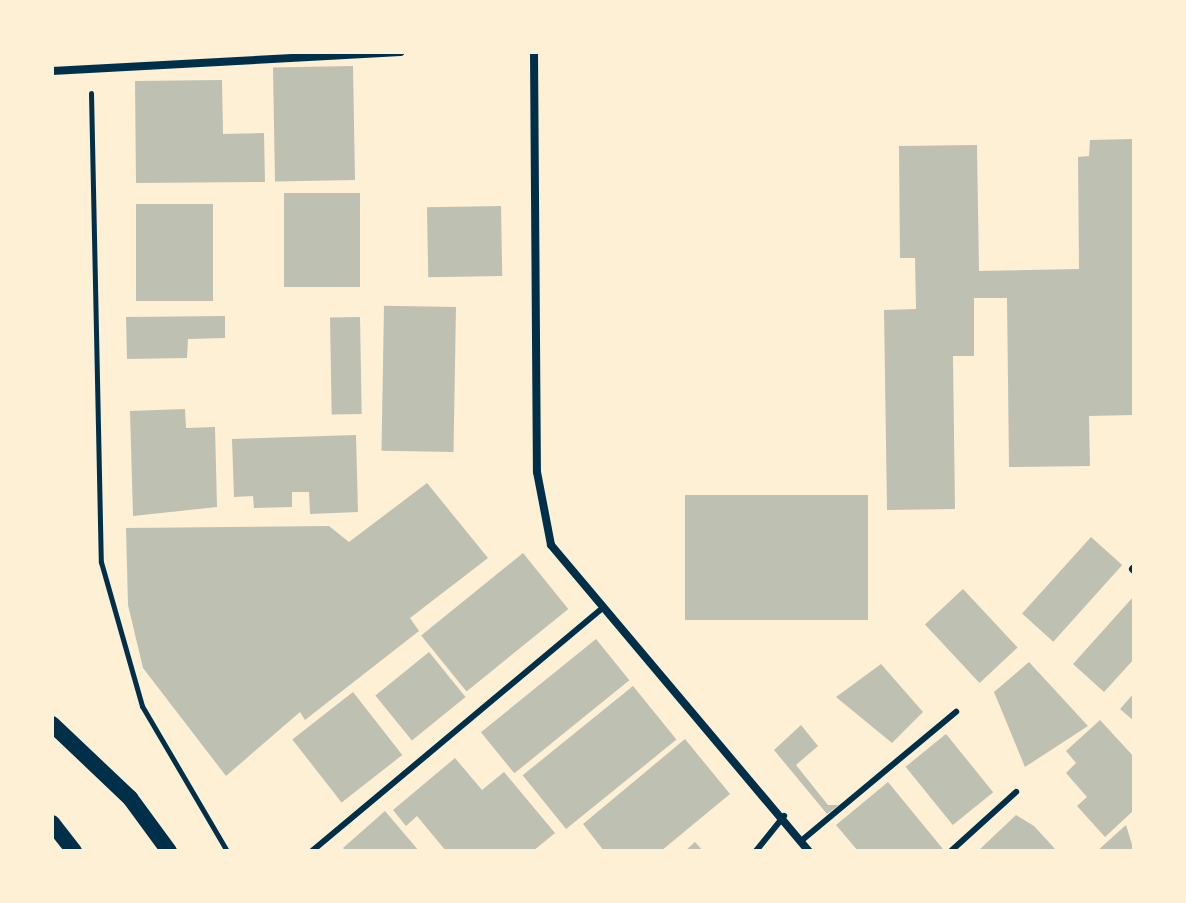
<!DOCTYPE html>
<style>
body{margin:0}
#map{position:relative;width:1186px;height:903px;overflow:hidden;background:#fdf0d5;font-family:"Varela Round",sans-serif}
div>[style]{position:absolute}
.building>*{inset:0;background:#bec0b2;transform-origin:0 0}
.path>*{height:5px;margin:-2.5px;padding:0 2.5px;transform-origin:2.5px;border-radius:2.5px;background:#003049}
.service>*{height:6px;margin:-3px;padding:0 3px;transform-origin:3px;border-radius:3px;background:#003049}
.minor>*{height:8px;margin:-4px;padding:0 4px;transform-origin:4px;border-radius:4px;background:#003049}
.secondary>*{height:16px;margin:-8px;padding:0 8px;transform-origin:8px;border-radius:8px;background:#003049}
span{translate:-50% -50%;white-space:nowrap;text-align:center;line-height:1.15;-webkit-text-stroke:6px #fdf0d5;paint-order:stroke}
.frame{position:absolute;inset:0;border:54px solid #fdf0d5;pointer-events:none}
</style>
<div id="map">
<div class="building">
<div style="left:353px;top:66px;width:114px;height:80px;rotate:89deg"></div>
<div style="clip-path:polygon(222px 80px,223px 134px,264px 133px,265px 182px,136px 183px,135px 81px)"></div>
<div style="clip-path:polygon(1134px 139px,1134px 415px,1089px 416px,1090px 466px,1009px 467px,1007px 298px,974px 298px,974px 356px,953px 356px,955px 509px,887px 510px,884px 310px,916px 309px,915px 258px,900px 258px,899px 146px,977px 145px,979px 271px,1079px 269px,1078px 157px,1089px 156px,1090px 140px)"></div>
<div style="left:284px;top:193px;width:76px;height:94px"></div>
<div style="left:136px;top:204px;width:77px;height:97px"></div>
<div style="left:501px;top:206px;width:70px;height:74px;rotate:89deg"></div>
<div style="left:456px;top:307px;width:145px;height:72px;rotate:91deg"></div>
<div style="clip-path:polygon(225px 316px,225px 338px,188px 339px,187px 358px,127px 359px,126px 317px)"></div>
<div style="left:360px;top:317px;width:97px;height:30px;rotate:89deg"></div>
<div style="clip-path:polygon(185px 409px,186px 428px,215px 427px,217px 507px,133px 516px,130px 411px)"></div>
<div style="clip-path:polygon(356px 435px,358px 512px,310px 514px,309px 492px,292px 492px,292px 507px,254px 508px,253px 496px,234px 497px,232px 439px)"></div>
<div style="clip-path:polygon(427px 483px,488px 558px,410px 618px,419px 631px,305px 720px,300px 712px,226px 776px,143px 668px,128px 605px,126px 528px,329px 526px,349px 542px)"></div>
<div style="left:868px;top:495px;width:125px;height:183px;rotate:90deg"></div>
<div style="left:1091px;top:537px;width:42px;height:103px;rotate:42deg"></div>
<div style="left:523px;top:553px;width:72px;height:131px;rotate:51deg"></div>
<div style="left:963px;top:589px;width:80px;height:52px;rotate:47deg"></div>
<div style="clip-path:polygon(1134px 596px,1134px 659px,1104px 692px,1073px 664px)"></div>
<div style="left:596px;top:639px;width:53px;height:148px;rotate:51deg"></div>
<div style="left:429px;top:652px;width:58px;height:69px;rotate:51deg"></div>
<div style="clip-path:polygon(1029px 662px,1088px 726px,1025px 767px,994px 692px)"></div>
<div style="clip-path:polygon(881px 664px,923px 712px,892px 743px,836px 697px)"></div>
<div style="left:633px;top:686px;width:69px;height:142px;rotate:51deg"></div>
<div style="left:353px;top:692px;width:80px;height:77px;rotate:52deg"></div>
<div style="clip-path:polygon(1134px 693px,1134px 721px,1120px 709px)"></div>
<div style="clip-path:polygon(1100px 720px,1134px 757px,1134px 810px,1105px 837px,1077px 806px,1087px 797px,1066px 773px,1076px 763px,1066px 751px)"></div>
<div style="clip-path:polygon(801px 725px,818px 746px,796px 765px,828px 805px,839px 805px,827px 814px,774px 750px)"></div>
<div style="left:946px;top:734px;width:75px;height:52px;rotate:51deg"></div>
<div style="clip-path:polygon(685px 739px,730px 794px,661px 851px,604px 851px,583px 824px)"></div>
<div style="clip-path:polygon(455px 758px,482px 790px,504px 772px,555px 833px,533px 851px,446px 851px,417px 816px,406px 826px,393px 810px)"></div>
<div style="clip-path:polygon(888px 782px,943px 849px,940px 851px,858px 851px,836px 825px)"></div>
<div style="clip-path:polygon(385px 811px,419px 851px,346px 851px,343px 848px)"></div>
<div style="clip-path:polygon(1016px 815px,1034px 826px,1057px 851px,978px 851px)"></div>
<div style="clip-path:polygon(1126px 825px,1134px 851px,1097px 851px)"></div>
<div style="clip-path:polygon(695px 842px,703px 851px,685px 851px)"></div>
</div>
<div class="path">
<div style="left:91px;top:93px;width:469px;rotate:88.8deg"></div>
<div style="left:101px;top:562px;width:150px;rotate:74.1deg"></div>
<div style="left:142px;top:706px;width:168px;rotate:59.6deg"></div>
</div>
<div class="service">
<div style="left:801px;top:841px;width:202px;rotate:-39.8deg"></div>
<div style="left:312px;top:851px;width:376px;rotate:-39.9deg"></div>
<div style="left:756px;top:851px;width:45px;rotate:-51.3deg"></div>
<div style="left:951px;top:851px;width:88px;rotate:-42.2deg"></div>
</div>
<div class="minor">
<div style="left:534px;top:52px;width:420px;rotate:89.6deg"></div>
<div style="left:537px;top:472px;width:74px;rotate:79.1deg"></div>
<div style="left:551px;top:545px;width:400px;rotate:49.9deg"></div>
<div style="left:52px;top:71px;width:349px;rotate:-3.1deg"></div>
<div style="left:1133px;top:569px;width:1px;rotate:45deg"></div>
</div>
<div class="secondary">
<div style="left:52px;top:724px;width:108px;rotate:43.5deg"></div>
<div style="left:130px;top:798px;width:66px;rotate:53.7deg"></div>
<div style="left:52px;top:823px;width:36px;rotate:52deg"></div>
</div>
<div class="frame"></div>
</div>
